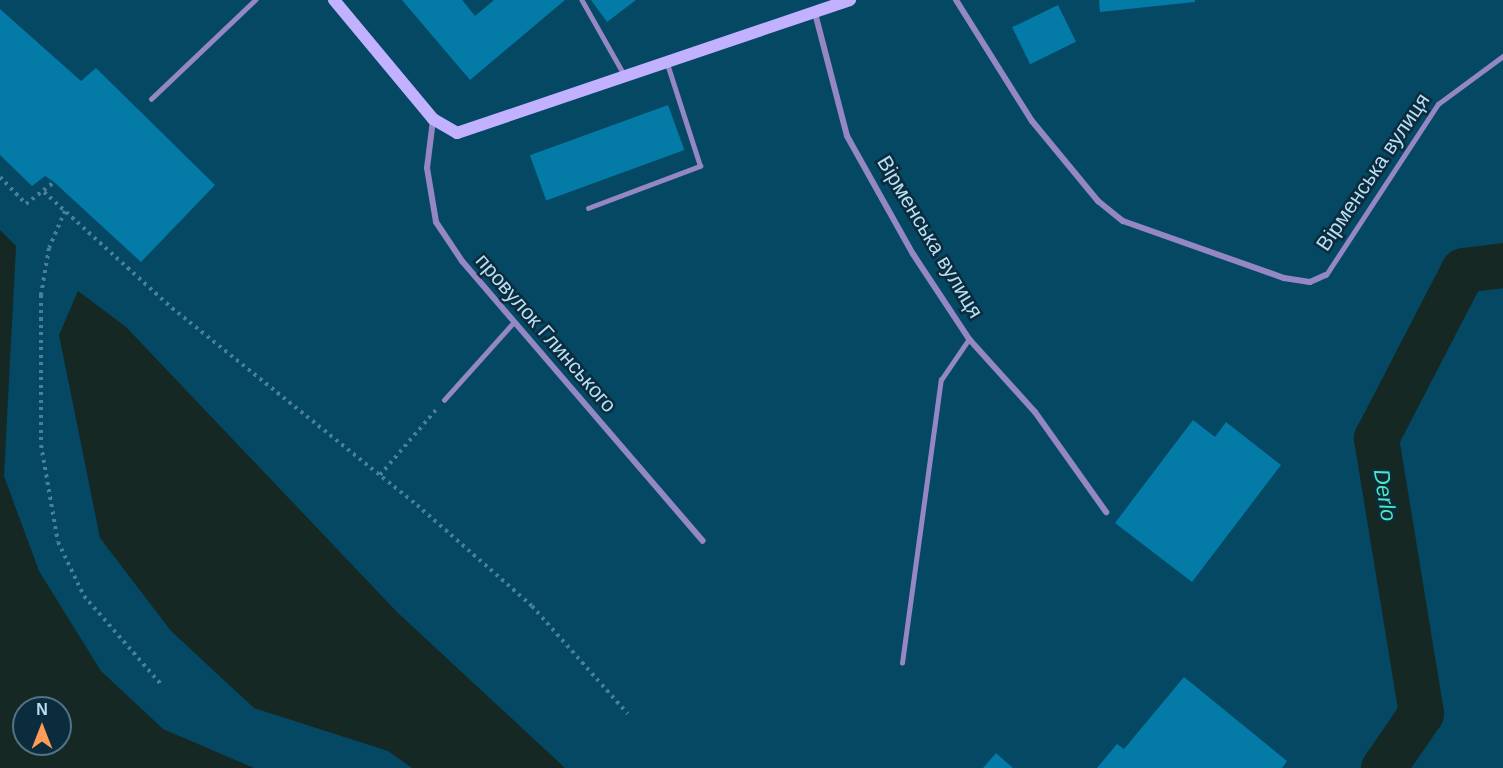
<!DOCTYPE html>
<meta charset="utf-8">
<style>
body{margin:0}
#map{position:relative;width:1503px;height:768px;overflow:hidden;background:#044864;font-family:Helvetica,sans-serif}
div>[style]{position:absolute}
.water>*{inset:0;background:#152823}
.river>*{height:45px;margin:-22.5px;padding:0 22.5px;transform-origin:22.5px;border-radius:22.5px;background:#152823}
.building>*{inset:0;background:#047aa7;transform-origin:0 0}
.path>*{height:4px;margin-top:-2px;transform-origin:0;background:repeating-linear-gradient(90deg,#48809a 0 3px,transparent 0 7.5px)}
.service>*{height:4.5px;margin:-2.25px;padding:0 2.25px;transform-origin:2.25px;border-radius:2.25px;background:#9487c4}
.minor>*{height:6px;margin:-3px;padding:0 3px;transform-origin:3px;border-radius:3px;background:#9487c4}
.secondary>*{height:12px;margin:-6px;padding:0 6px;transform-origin:6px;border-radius:6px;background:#c2b1ff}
span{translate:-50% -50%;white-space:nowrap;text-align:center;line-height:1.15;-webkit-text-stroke:5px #0b2c3d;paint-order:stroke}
.street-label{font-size:21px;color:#badef4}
.water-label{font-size:22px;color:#50e6c2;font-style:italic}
.north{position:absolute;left:12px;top:696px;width:60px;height:60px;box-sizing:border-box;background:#0b2c3d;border:2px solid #517386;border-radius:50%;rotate:0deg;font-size:16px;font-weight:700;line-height:24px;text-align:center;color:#badef4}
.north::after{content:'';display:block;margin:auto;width:21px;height:27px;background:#fe9c58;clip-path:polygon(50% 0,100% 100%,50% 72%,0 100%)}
</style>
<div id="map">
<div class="water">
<div style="clip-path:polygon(evenodd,0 230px,16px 246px,4px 476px,39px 571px,101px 671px,163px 729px,254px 768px,0 768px,0 230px,24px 708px,60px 708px,60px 744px,24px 744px,24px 708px)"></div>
<div style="clip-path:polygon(78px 291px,126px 327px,397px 612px,565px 768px,412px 768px,388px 751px,254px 708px,171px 631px,100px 538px,59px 335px)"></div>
</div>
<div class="river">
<div style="left:1383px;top:768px;width:67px;rotate:-55.4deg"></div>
<div style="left:1421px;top:713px;width:279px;rotate:-99.3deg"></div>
<div style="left:1376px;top:438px;width:189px;rotate:-62.6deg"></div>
<div style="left:1463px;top:270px;width:40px;rotate:-7.1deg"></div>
</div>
<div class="building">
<div style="clip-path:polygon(402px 0,462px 0,475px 16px,494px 0,565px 0,470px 80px)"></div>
<div style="clip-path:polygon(591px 0,636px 0,607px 22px)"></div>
<div style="clip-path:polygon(1099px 0,1195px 0,1195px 2px,1100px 12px)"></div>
<div style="left:1058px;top:5px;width:41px;height:51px;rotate:64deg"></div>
<div style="clip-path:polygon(0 9px,81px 81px,96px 68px,215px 185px,141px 262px,54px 182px,45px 176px,32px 186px,0 155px)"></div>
<div style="left:668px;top:105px;width:48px;height:147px;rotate:70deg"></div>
<div style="clip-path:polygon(1193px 420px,1215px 437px,1226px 422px,1281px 465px,1192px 582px,1115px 523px)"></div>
<div style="clip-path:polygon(1184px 677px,1287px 761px,1282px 768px,1097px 768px,1117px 744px,1124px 749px)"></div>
<div style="clip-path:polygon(996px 753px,1013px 768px,983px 768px)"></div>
</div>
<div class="path">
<div style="left:0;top:177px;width:37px;rotate:46deg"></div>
<div style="left:26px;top:204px;width:36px;rotate:-38deg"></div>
<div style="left:44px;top:192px;width:173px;rotate:42.2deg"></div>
<div style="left:172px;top:308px;width:314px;rotate:38.8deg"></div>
<div style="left:417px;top:505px;width:153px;rotate:41.3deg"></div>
<div style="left:532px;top:606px;width:144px;rotate:48.4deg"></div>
<div style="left:65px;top:211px;width:40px;rotate:113.4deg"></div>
<div style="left:49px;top:248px;width:48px;rotate:99.7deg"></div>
<div style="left:41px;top:295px;width:150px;rotate:90deg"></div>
<div style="left:41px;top:445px;width:98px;rotate:80.1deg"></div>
<div style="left:58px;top:542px;width:60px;rotate:64.3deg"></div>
<div style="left:84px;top:596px;width:116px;rotate:48.9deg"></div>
<div style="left:380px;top:475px;width:86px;rotate:-49.3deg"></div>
</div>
<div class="service">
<div style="left:582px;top:0;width:87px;rotate:60.5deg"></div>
<div style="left:151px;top:99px;width:144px;rotate:-43.6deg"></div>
<div style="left:588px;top:208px;width:120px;rotate:-20.6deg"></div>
<div style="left:700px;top:166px;width:107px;rotate:-107.9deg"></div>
<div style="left:1326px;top:275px;width:204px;rotate:-56.8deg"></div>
<div style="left:1438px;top:104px;width:81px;rotate:-36.4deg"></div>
<div style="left:444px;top:400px;width:105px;rotate:-48.1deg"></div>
<div style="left:902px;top:663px;width:286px;rotate:-82.2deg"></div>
<div style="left:941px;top:380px;width:50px;rotate:-55.7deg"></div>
</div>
<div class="minor">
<div style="left:956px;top:0;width:143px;rotate:57.9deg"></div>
<div style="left:1032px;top:121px;width:104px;rotate:50.5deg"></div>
<div style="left:1098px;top:201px;width:32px;rotate:39deg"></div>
<div style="left:1123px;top:221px;width:171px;rotate:19.5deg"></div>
<div style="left:1284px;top:278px;width:26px;rotate:9deg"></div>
<div style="left:1310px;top:282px;width:17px;rotate:-24deg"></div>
<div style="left:815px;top:13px;width:127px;rotate:75.4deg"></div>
<div style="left:847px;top:136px;width:135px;rotate:60.8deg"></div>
<div style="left:913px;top:254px;width:102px;rotate:56.6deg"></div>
<div style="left:969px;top:339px;width:98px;rotate:47.9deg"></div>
<div style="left:1035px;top:412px;width:123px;rotate:54.6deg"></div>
<div style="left:433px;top:120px;width:48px;rotate:97.1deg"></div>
<div style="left:427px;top:168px;width:55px;rotate:80.5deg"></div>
<div style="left:436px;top:222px;width:47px;rotate:56.3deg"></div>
<div style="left:462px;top:261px;width:369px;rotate:49.3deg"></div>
</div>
<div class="secondary">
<div style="left:334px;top:0;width:155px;rotate:50.2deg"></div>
<div style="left:433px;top:119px;width:28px;rotate:30deg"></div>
<div style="left:457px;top:133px;width:415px;rotate:-18.7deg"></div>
</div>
<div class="street-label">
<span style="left:1373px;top:172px;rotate:-56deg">Вірменська вулиця</span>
<span style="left:930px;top:237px;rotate:59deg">Вірменська вулиця</span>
<span style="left:546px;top:333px;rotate:49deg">провулок Глинського</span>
</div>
<div class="water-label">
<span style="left:1385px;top:495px;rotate:81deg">Derlo</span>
</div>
<div class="north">N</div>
</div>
